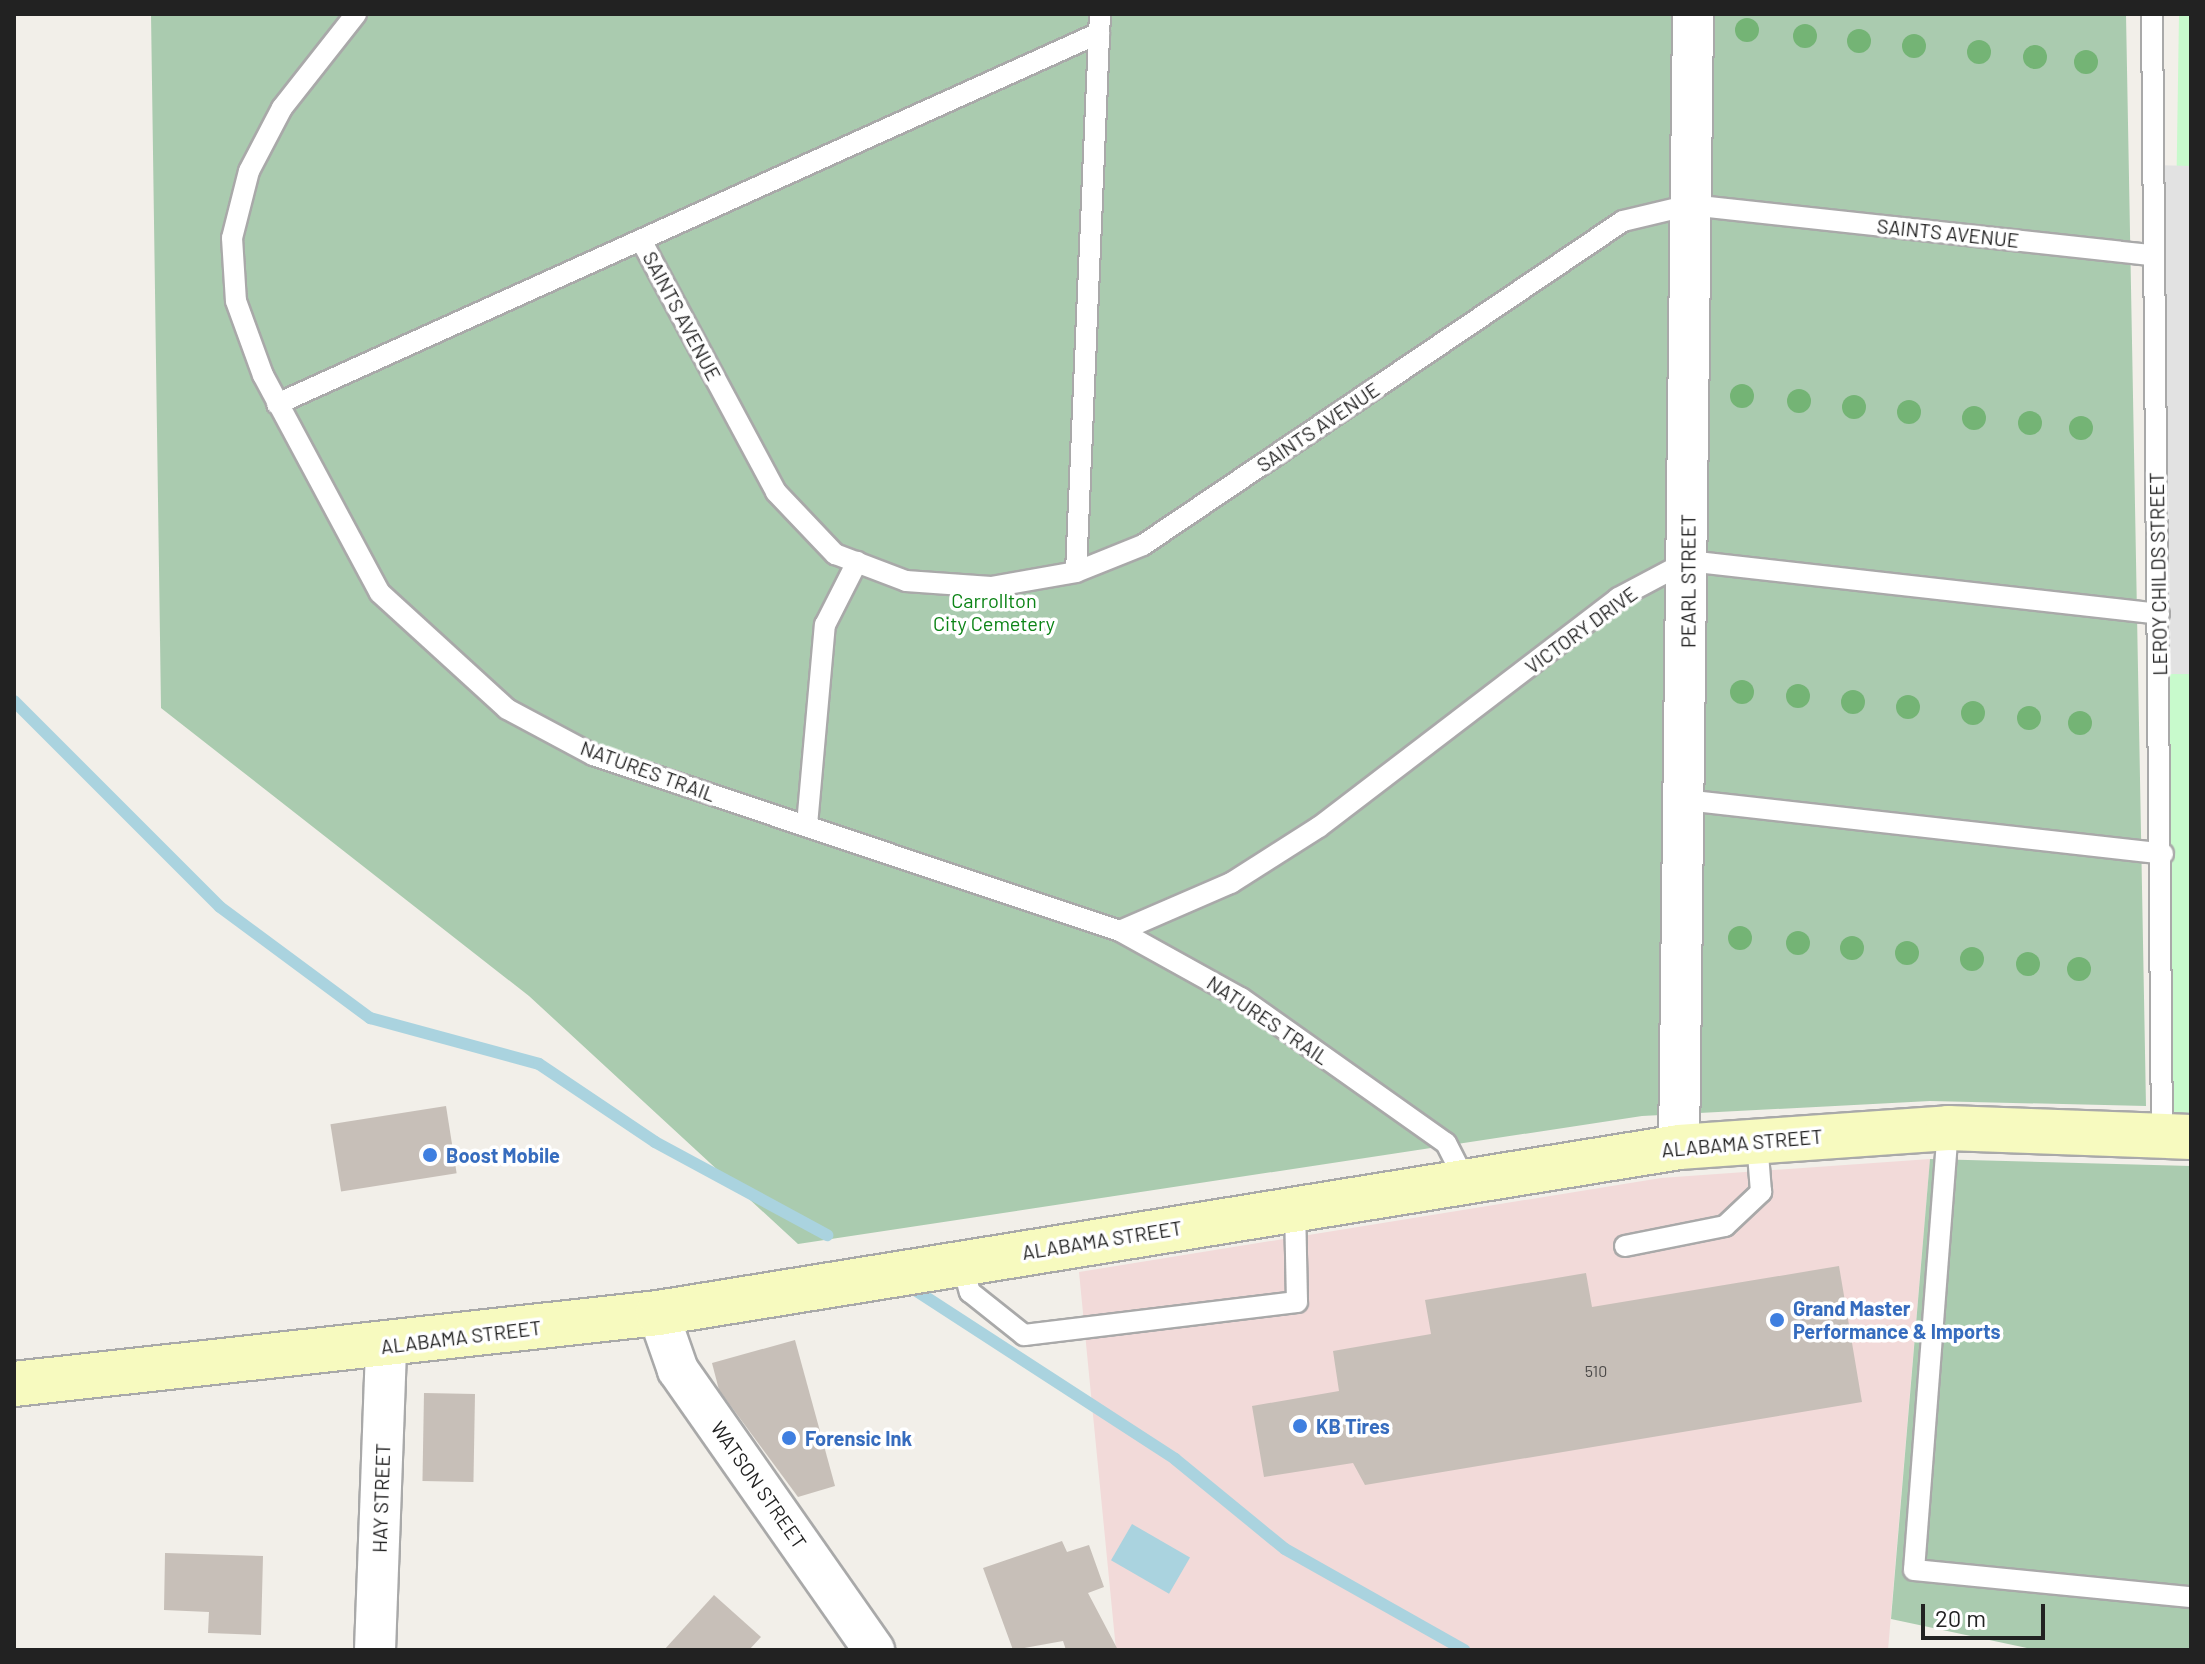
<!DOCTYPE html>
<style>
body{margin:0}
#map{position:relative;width:2205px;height:1664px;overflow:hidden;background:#f2efe9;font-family:Barlow,sans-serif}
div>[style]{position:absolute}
.commercial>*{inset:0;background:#f2dad9}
.cemetery>*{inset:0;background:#aacbaf}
.park>*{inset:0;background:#c8facc}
.parking>*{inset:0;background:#e2e2e2}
.water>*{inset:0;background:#aad3df;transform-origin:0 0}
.stream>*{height:12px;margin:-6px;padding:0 6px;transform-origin:6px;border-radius:6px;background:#aad3df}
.building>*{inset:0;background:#c7bfb8;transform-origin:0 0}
.roads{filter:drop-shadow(2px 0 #a9a9a9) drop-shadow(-2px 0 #a9a9a9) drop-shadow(0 2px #a9a9a9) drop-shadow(0 -2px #a9a9a9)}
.lane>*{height:20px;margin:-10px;padding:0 10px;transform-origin:10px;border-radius:10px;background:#fff}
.street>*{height:40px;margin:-20px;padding:0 20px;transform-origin:20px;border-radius:20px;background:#fff}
.secondary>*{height:44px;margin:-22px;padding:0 22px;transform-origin:22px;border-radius:22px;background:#f7fabf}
.trees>*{width:24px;height:24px;margin:-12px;border-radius:50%;background:#74b475}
.dots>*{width:22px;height:22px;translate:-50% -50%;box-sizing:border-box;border:4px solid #fff;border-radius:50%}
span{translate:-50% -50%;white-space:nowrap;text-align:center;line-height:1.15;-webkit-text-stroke:7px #fff;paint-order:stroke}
.number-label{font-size:16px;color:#4b4948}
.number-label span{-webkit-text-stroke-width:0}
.street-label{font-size:20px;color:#222}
.park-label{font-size:20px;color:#0c8416}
.shop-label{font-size:20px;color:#366cbe;font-weight:700}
.left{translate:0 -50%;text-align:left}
.frame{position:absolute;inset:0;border:16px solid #222;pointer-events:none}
.scale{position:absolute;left:1921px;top:1604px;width:124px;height:36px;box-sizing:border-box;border:4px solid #222;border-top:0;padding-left:10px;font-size:24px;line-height:28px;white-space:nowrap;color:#222;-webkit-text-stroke:6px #fff;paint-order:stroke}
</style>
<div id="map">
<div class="commercial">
<div style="clip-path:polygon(1930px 1159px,1888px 1650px,1116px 1650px,1079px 1272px,1661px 1178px)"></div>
</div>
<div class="cemetery">
<div style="clip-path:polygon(151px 14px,2126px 14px,2146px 1106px,1930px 1101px,1642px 1116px,798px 1244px,529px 996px,161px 708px)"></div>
<div style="clip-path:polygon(1930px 1159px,2191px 1166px,2191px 1650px,2036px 1650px,1891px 1619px)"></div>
</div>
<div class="park">
<div style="clip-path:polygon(2179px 14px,2191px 14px,2191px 1137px,2162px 1134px)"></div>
</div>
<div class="parking">
<div style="clip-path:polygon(2153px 165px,2191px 166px,2191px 674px,2160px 674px)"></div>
</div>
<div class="water">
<div style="left:1132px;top:1524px;width:67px;height:42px;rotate:30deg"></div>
</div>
<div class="stream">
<div style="left:14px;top:701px;width:291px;rotate:45deg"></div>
<div style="left:220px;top:907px;width:187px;rotate:36.5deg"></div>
<div style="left:370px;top:1018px;width:175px;rotate:15.2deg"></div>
<div style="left:539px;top:1064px;width:140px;rotate:33.9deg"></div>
<div style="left:655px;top:1142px;width:196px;rotate:28.4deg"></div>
<div style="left:915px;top:1290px;width:310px;rotate:33deg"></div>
<div style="left:1175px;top:1459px;width:142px;rotate:39.3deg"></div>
<div style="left:1285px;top:1549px;width:206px;rotate:29.4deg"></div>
</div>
<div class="building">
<div style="left:446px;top:1106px;width:68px;height:117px;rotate:81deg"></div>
<div style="clip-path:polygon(1839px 1266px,1862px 1402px,1365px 1485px,1353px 1463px,1264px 1477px,1252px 1406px,1339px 1391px,1333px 1351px,1431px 1334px,1425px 1300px,1586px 1273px,1592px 1307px)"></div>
<div style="clip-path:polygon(795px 1340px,835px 1486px,798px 1497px,719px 1390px,712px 1363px)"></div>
<div style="left:424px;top:1393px;width:51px;height:88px;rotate:1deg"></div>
<div style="clip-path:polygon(1062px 1541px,1067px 1552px,1089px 1545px,1104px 1587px,1088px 1593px,1118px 1650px,1066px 1650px,1063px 1641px,1013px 1650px,983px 1568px)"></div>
<div style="clip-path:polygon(165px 1553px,263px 1556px,261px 1635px,208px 1633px,209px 1612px,164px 1610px)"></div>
<div style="clip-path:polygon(714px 1595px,761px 1637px,749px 1650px,664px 1650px)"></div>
</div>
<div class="roads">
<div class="lane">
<div style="left:356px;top:14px;width:120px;rotate:128.2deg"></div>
<div style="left:282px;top:108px;width:71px;rotate:117.6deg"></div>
<div style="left:249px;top:171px;width:69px;rotate:104.2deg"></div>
<div style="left:232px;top:238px;width:63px;rotate:86.4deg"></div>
<div style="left:236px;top:301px;width:79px;rotate:70deg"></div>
<div style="left:263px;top:375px;width:247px;rotate:61.8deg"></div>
<div style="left:380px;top:593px;width:172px;rotate:42.4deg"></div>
<div style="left:507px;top:709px;width:98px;rotate:28.1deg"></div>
<div style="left:593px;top:755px;width:556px;rotate:18.47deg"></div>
<div style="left:1120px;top:931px;width:138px;rotate:29deg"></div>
<div style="left:1241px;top:998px;width:251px;rotate:35.3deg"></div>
<div style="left:1446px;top:1143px;width:39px;rotate:63deg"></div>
<div style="left:2152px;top:14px;width:1120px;rotate:89.49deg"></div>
<div style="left:641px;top:240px;width:286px;rotate:61.8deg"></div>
<div style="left:776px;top:492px;width:86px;rotate:46.4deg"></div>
<div style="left:835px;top:554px;width:76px;rotate:20.8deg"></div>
<div style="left:906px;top:581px;width:85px;rotate:4deg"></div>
<div style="left:991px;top:587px;width:86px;rotate:-10deg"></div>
<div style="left:1076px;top:572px;width:72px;rotate:-21.9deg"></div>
<div style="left:1143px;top:545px;width:579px;rotate:-34.02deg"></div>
<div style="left:1623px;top:221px;width:69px;rotate:-13.4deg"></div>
<div style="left:1690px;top:205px;width:465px;rotate:6.2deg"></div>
<div style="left:277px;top:404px;width:902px;rotate:-24.29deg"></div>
<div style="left:1076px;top:572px;width:559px;rotate:-87.54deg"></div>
<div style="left:1685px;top:800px;width:481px;rotate:6.4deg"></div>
<div style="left:807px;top:825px;width:201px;rotate:-84.9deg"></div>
<div style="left:825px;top:625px;width:71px;rotate:-63.1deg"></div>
<div style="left:1120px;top:931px;width:121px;rotate:-23.4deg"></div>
<div style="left:1231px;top:883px;width:104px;rotate:-32.5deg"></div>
<div style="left:1319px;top:827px;width:377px;rotate:-37.4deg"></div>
<div style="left:1618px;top:598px;width:79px;rotate:-27.9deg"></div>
<div style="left:1688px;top:561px;width:474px;rotate:6.4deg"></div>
<div style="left:1948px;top:1128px;width:443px;rotate:94.4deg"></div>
<div style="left:1914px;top:1570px;width:278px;rotate:5.6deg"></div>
<div style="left:1625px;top:1246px;width:102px;rotate:-11.3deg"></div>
<div style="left:1725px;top:1226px;width:50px;rotate:-43.4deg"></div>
<div style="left:1761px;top:1192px;width:51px;rotate:-94.5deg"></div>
<div style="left:962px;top:1263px;width:30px;rotate:75deg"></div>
<div style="left:970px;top:1292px;width:69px;rotate:38.5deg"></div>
<div style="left:1024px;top:1335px;width:275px;rotate:-6.9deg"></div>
<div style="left:1297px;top:1302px;width:93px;rotate:-91.2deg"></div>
</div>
<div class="street">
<div style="left:1679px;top:1147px;width:1133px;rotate:-89.29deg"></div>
<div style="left:658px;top:1313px;width:60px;rotate:70.7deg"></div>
<div style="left:678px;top:1370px;width:342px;rotate:55deg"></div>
<div style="left:375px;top:1650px;width:304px;rotate:-87.9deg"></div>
</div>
<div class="secondary">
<div style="left:14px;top:1384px;width:648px;rotate:-6.29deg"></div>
<div style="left:658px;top:1313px;width:1034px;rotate:-9.23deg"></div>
<div style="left:1679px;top:1147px;width:270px;rotate:-4deg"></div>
<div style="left:1948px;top:1128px;width:243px;rotate:2.1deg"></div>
</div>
</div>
<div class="trees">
<div style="left:1747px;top:30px"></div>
<div style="left:1805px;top:36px"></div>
<div style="left:1859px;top:41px"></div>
<div style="left:1914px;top:46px"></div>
<div style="left:1979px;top:52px"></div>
<div style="left:2035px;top:57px"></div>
<div style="left:2086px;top:62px"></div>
<div style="left:1742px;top:396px"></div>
<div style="left:1799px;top:401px"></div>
<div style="left:1854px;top:407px"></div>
<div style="left:1909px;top:412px"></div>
<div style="left:1974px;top:418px"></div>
<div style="left:2030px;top:423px"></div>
<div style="left:2081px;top:428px"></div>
<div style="left:1742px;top:692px"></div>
<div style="left:1798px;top:696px"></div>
<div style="left:1853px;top:702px"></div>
<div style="left:1908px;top:707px"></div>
<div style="left:1973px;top:713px"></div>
<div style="left:2029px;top:718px"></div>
<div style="left:2080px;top:723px"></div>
<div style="left:1740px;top:938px"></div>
<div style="left:1798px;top:943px"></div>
<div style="left:1852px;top:948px"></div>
<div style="left:1907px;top:953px"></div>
<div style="left:1972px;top:959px"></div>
<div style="left:2028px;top:964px"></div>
<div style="left:2079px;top:969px"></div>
</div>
<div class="dots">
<div style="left:430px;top:1155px;background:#3f7fe0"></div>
<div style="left:1777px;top:1320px;background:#3f7fe0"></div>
<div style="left:1300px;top:1426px;background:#3f7fe0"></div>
<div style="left:789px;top:1438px;background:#3f7fe0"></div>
</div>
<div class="number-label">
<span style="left:1596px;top:1371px">510</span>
</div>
<div class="street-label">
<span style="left:1948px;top:233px;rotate:6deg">SAINTS AVENUE</span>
<span style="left:682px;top:316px;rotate:62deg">SAINTS AVENUE</span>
<span style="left:1318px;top:427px;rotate:-34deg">SAINTS AVENUE</span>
<span style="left:2158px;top:574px;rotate:-91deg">LEROY CHILDS STREET</span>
<span style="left:1688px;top:581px;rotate:-90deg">PEARL STREET</span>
<span style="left:1581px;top:630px;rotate:-36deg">VICTORY DRIVE</span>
<span style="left:648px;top:771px;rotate:20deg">NATURES TRAIL</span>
<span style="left:1268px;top:1020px;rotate:34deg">NATURES TRAIL</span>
<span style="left:1742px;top:1143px;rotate:-5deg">ALABAMA STREET</span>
<span style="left:1102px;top:1240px;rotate:-9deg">ALABAMA STREET</span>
<span style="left:461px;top:1337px;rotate:-7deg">ALABAMA STREET</span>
<span style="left:759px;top:1485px;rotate:55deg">WATSON STREET</span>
<span style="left:381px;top:1498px;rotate:-88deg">HAY STREET</span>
</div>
<div class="park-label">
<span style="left:994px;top:612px">Carrollton<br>City Cemetery</span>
</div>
<div class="shop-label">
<span class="left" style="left:446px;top:1155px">Boost Mobile</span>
<span class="left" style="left:1793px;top:1320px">Grand Master<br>Performance &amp; Imports</span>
<span class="left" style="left:1316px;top:1426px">KB Tires</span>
<span class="left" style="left:805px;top:1438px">Forensic Ink</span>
</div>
<div class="frame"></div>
<div class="scale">20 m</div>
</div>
